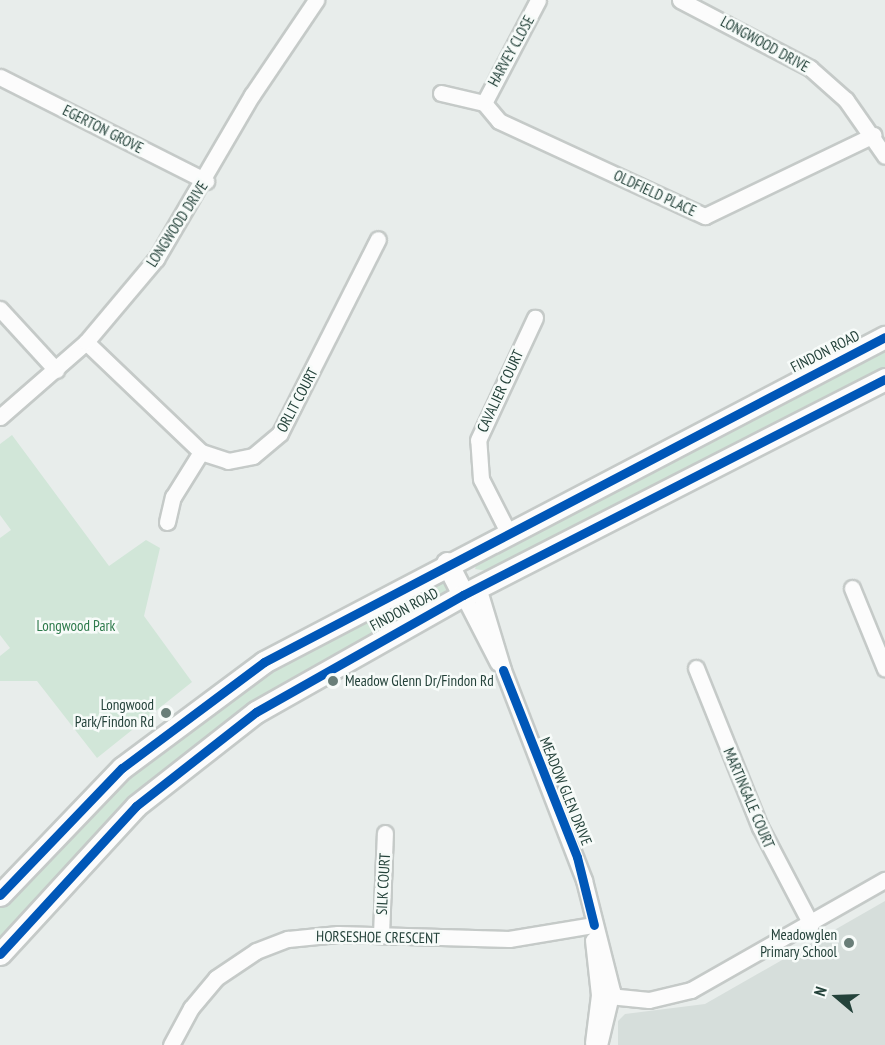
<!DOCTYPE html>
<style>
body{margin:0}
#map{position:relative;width:885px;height:1045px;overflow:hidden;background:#e8edeb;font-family:"PT Sans Narrow",sans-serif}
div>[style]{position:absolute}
.built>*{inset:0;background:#d6dedb}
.green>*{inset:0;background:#d1e6d8}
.roads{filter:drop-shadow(2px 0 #c5cac8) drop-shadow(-2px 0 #c5cac8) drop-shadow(0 2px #c5cac8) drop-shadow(0 -2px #c5cac8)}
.street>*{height:15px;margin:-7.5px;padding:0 7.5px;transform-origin:7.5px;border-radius:7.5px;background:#fcfcfc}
.secondary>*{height:21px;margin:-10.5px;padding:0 10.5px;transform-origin:10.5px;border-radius:10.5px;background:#fcfcfc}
.cycleway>*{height:9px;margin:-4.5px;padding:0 4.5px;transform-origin:4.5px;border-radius:4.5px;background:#0057b8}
.dots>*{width:16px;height:16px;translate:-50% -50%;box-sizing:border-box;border:3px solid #f7fbf9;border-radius:50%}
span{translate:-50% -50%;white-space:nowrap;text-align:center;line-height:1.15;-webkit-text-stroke:5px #f7fbf9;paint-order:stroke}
.street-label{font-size:15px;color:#24423a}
.park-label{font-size:15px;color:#2d7a4b}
.poi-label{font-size:15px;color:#24423a}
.left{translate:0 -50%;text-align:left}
.right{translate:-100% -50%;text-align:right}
.north{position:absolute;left:807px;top:967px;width:60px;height:60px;-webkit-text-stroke:4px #f7fbf9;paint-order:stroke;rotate:289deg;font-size:16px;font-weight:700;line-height:24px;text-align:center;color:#24423a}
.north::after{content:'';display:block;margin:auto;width:21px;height:27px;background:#24423a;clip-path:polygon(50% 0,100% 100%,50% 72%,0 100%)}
</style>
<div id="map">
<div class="built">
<div style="clip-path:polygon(885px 901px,885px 1045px,618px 1045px,618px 1021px,625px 1014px,705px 1004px)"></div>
</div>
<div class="green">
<div style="clip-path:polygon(885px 342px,885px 373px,493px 572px,475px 569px,478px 560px)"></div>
<div style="clip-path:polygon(12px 435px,109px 566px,146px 540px,160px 548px,144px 616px,192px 682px,97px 758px,37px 681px,0 681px,0 656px,10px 648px,0 635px,0 538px,11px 530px,0 515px,0 444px)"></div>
<div style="clip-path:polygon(445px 579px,449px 591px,254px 708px,0 948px,0 901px,73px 820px,238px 683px)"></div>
</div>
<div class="roads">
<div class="street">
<div style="left:680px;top:0;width:147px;rotate:27.6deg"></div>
<div style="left:810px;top:68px;width:48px;rotate:41.6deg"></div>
<div style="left:846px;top:100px;width:68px;rotate:55.1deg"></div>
<div style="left:0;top:77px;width:231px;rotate:26.8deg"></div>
<div style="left:441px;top:93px;width:44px;rotate:13.1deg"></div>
<div style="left:484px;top:103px;width:23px;rotate:50deg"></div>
<div style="left:499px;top:121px;width:227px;rotate:24.8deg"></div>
<div style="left:705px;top:216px;width:187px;rotate:-25.7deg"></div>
<div style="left:484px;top:103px;width:116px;rotate:-62.3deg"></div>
<div style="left:0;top:309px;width:83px;rotate:47.4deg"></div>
<div style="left:86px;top:342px;width:159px;rotate:43.7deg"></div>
<div style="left:201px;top:452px;width:28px;rotate:18deg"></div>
<div style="left:228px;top:461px;width:25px;rotate:-11deg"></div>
<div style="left:253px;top:456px;width:35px;rotate:-40deg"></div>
<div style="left:280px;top:433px;width:217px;rotate:-63.2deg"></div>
<div style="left:0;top:417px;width:114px;rotate:-41.1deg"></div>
<div style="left:86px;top:342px;width:109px;rotate:-49.9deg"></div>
<div style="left:156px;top:259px;width:190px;rotate:-59.7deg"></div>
<div style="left:252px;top:95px;width:115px;rotate:-56deg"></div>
<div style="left:167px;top:522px;width:26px;rotate:-77deg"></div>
<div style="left:173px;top:497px;width:53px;rotate:-58.1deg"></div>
<div style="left:508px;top:532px;width:59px;rotate:-117deg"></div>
<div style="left:481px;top:479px;width:39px;rotate:-94deg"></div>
<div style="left:478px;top:440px;width:135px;rotate:-65deg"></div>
<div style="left:478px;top:587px;width:87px;rotate:73.2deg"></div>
<div style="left:503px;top:670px;width:225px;rotate:68.9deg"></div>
<div style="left:584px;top:880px;width:114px;rotate:75.8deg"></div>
<div style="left:612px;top:991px;width:56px;rotate:103.5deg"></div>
<div style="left:852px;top:588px;width:87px;rotate:67.8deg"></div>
<div style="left:463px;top:595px;width:76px;rotate:62.8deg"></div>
<div style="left:696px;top:668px;width:171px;rotate:68.1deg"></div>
<div style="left:760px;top:827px;width:110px;rotate:62.3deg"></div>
<div style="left:381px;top:935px;width:102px;rotate:-87.8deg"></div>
<div style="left:599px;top:995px;width:50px;rotate:5.7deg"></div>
<div style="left:649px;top:1000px;width:43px;rotate:-13.4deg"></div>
<div style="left:691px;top:990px;width:223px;rotate:-29.6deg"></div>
<div style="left:593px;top:1043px;width:48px;rotate:-82.9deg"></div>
<div style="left:599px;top:995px;width:55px;rotate:-96.2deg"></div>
<div style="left:171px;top:1045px;width:42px;rotate:-61.6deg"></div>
<div style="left:191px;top:1008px;width:39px;rotate:-50deg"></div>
<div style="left:216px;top:978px;width:48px;rotate:-34deg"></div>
<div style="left:256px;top:951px;width:34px;rotate:-21deg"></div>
<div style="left:288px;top:939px;width:50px;rotate:-5.7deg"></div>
<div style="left:338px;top:934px;width:171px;rotate:1.7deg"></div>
<div style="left:509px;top:939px;width:86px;rotate:-9.4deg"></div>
</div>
<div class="secondary">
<div style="left:447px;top:563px;width:36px;rotate:63deg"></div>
<div style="left:0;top:895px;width:176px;rotate:-46.2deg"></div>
<div style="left:122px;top:768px;width:177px;rotate:-36.7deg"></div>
<div style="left:264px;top:662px;width:701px;rotate:-27.63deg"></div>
<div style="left:0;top:954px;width:201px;rotate:-47.4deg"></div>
<div style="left:136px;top:806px;width:152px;rotate:-38.1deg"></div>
<div style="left:256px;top:712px;width:238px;rotate:-29.5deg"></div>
<div style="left:463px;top:595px;width:474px;rotate:-27.1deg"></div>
</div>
</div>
<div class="cycleway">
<div style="left:503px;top:670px;width:201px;rotate:68.4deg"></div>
<div style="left:577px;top:857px;width:70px;rotate:76deg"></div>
<div style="left:0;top:895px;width:176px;rotate:-46.2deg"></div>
<div style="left:122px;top:768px;width:177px;rotate:-36.7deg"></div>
<div style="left:264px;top:662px;width:701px;rotate:-27.63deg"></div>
<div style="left:0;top:954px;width:201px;rotate:-47.4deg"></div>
<div style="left:136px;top:806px;width:152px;rotate:-38.1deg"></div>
<div style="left:256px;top:712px;width:238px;rotate:-29.5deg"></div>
<div style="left:463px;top:595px;width:474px;rotate:-27.1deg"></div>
</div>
<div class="dots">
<div style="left:333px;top:681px;background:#697e78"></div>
<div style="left:166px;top:713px;background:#697e78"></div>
<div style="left:849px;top:943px;background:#697e78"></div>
</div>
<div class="street-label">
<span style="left:765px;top:44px;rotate:29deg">LONGWOOD DRIVE</span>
<span style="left:511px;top:51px;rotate:-61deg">HARVEY CLOSE</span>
<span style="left:103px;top:129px;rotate:27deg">EGERTON GROVE</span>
<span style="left:655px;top:193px;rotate:25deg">OLDFIELD PLACE</span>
<span style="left:177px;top:224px;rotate:-57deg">LONGWOOD DRIVE</span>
<span style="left:825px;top:351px;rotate:-27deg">FINDON ROAD</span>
<span style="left:500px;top:391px;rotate:-65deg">CAVALIER COURT</span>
<span style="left:297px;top:400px;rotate:-62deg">ORLIT COURT</span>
<span style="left:404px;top:609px;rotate:-28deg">FINDON ROAD</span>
<span style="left:566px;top:791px;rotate:68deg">MEADOW GLEN DRIVE</span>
<span style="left:749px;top:798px;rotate:67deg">MARTINGALE COURT</span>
<span style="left:383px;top:884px;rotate:-87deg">SILK COURT</span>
<span style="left:378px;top:937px;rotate:1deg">HORSESHOE CRESCENT</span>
</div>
<div class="park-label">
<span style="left:76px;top:626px">Longwood Park</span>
</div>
<div class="poi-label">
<span class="left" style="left:345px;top:681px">Meadow Glenn Dr/Findon Rd</span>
<span class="right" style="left:154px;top:713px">Longwood<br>Park/Findon Rd</span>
<span class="right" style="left:837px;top:943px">Meadowglen<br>Primary School</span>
</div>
<div class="north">N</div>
</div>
